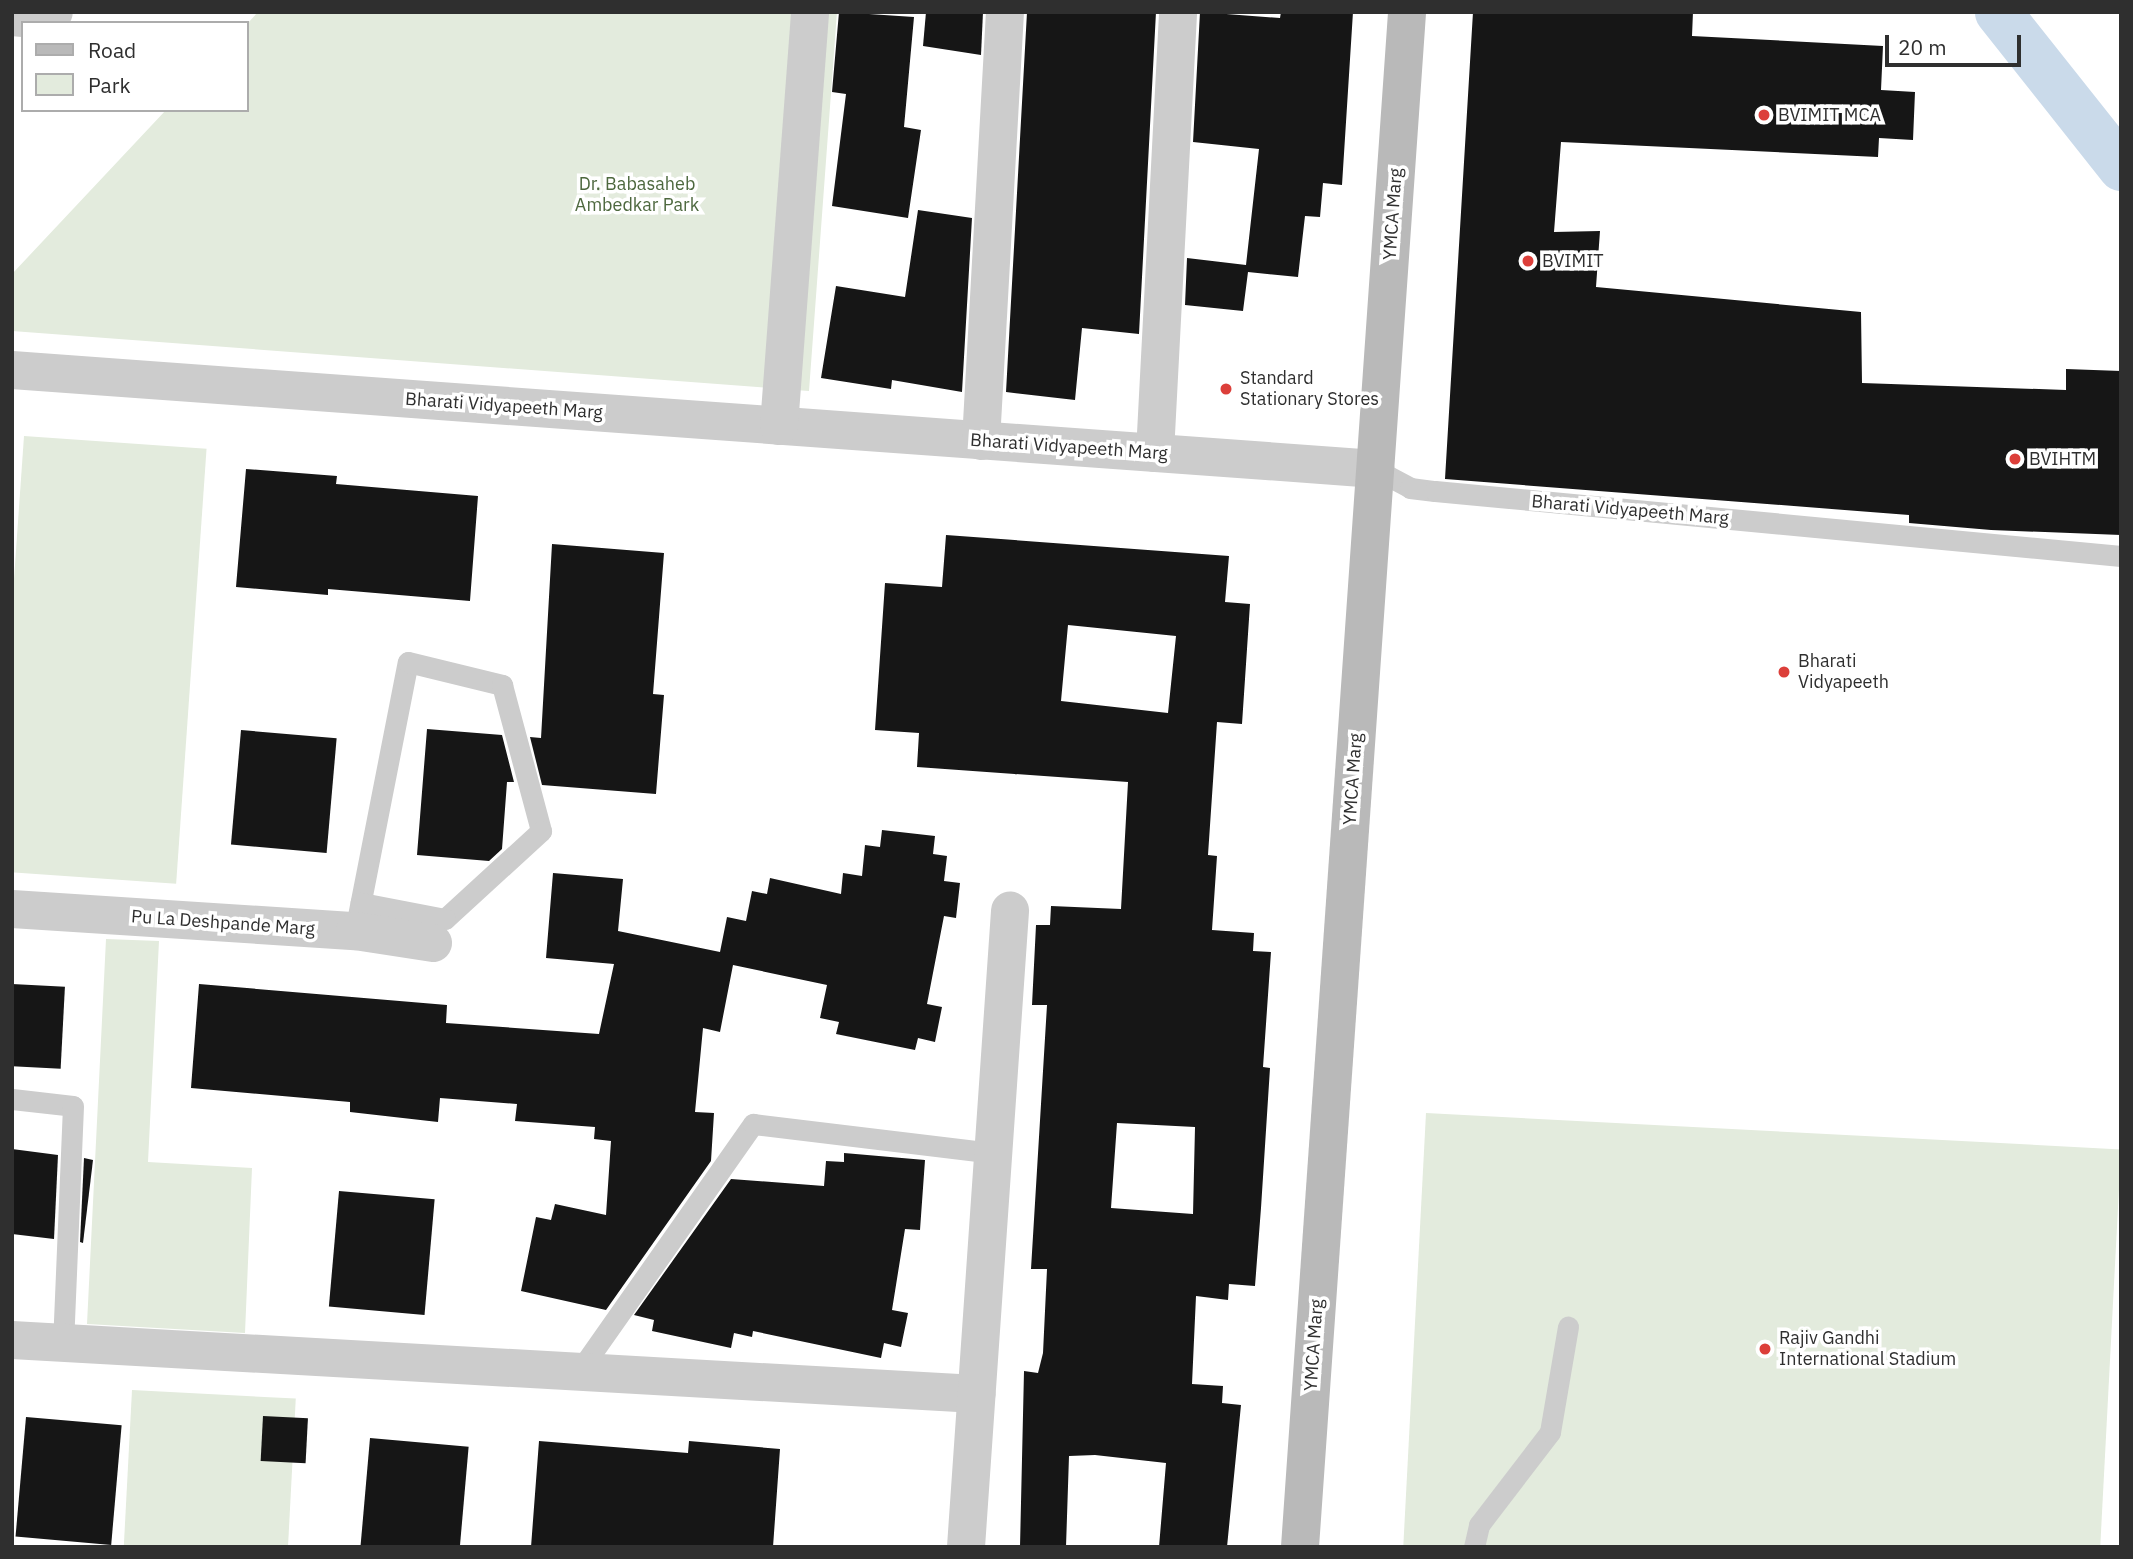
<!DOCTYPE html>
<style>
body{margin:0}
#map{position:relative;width:2133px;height:1559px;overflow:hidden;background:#fff;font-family:"IBM Plex Sans",sans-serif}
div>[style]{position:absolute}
.green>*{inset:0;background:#e3ebdd;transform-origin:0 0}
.canal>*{height:47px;margin:-23.5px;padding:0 23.5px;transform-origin:23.5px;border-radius:23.5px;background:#cadaea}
.building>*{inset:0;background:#161616;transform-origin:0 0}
.lane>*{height:21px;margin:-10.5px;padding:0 10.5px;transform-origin:10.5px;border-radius:10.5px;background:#ccc}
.street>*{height:38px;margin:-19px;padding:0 19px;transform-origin:19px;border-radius:19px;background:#ccc}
.secondary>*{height:38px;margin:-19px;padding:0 19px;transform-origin:19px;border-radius:19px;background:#b9b9b9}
.dots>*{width:19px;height:19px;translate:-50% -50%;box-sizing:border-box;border:4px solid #fff;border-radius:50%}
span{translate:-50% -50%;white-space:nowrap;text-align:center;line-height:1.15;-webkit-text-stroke:7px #fff;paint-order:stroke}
.poi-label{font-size:18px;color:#2f2f2f}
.left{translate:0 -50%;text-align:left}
.park-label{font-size:18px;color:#4d683e}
.street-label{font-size:18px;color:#2f2f2f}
.frame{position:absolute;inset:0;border:14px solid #2f2f2f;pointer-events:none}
.legend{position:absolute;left:21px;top:21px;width:228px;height:91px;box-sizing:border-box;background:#fff;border:2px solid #acacac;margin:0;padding:9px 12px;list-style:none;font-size:21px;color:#2f2f2f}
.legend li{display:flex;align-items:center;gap:14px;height:35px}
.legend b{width:35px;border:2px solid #acacac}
.scale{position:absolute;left:1885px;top:35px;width:136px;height:32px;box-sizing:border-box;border:4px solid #2f2f2f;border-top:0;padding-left:9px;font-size:21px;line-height:24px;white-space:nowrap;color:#2f2f2f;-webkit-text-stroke:5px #fff;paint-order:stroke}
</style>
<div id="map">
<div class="green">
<div style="clip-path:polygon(258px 12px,837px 12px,809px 391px,12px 331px,12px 274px,166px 110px,247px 110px,247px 24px)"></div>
<div style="left:24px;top:436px;width:183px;height:436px;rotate:4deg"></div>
<div style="clip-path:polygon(106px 939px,159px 941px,148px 1162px,252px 1168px,245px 1333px,87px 1324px)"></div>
<div style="left:1426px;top:1113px;width:696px;height:435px;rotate:3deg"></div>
<div style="left:132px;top:1390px;width:164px;height:157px;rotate:3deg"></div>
</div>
<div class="canal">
<div style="left:1998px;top:12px;width:198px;rotate:51.6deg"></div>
</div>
<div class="building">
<div style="clip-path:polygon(839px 12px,914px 17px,904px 127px,921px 130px,908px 218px,832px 206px,846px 94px,832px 92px)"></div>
<div style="clip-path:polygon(926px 12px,983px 12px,981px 55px,923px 46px)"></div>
<div style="clip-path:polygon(1027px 12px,1156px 12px,1139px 334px,1082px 328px,1075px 400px,1006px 392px)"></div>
<div style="clip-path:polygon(1200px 12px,1280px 18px,1281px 12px,1353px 12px,1342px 185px,1323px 183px,1320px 217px,1305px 216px,1298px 277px,1248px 272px,1243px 311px,1185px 305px,1187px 258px,1246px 265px,1259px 149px,1193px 142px)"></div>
<div style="clip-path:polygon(1473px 12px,1693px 12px,1692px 36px,1883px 46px,1881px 90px,1915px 92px,1913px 140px,1879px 138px,1878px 157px,1561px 142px,1554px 232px,1600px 231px,1596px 287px,1861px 312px,1862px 383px,2066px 390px,2066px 369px,2121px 371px,2121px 535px,1991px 530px,1909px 523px,1909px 515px,1445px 479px)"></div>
<div style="clip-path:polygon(918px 210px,972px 218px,962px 392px,892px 380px,891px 389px,821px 378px,836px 286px,905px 297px)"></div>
<div style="clip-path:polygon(246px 469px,337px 476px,336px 484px,478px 496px,470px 601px,328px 589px,328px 595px,236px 587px)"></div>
<div style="clip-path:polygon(evenodd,946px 535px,1229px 556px,1225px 602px,1250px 604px,1242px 724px,1217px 722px,1208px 855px,1217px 856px,1212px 930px,1254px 933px,1253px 951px,1271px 952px,1263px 1067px,1270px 1068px,1261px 1208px,1255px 1286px,1229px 1284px,1228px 1300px,1196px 1296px,1192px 1384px,1223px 1386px,1222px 1403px,1241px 1405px,1227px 1547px,1159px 1547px,1166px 1463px,1095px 1455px,1069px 1456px,1066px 1547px,1020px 1547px,1024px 1371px,1038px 1373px,1043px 1353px,1047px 1269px,1031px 1269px,1047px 1005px,1032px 1005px,1036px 925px,1050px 925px,1051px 906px,1121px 909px,1128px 782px,917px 767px,919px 733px,875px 730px,885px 583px,942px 587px,946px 535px,1068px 625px,1176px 636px,1168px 713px,1061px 701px,1068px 625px,946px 535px,1117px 1123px,1195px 1127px,1193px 1214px,1111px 1208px,1117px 1123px)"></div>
<div style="clip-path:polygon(552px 544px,664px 553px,653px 694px,664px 695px,656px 794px,542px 785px,530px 737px,541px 738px)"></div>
<div style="clip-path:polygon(427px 729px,502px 735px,514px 782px,507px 782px,502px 849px,489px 861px,417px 855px)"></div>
<div style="left:241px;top:730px;width:96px;height:115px;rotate:5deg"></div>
<div style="clip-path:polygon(882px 830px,935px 836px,933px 854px,947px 856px,944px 881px,960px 883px,956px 918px,944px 916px,927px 1004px,942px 1007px,935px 1042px,918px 1038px,915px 1050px,836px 1034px,839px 1022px,820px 1018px,827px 985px,733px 965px,720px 1032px,703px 1028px,695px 1112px,714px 1113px,711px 1161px,606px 1310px,521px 1291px,536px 1217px,551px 1220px,555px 1204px,606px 1215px,611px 1141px,594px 1139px,595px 1127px,515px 1121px,517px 1104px,440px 1098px,438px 1122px,350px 1112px,350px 1102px,191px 1088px,199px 984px,447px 1005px,446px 1023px,599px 1034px,614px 964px,546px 958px,553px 873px,623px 879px,618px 931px,720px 952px,727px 917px,746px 921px,752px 891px,767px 894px,770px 878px,841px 894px,843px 873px,862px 876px,865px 845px,880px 847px)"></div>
<div style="left:12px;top:984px;width:53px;height:82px;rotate:3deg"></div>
<div style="clip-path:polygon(12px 1149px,58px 1155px,54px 1239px,12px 1234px)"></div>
<div style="clip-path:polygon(844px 1153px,925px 1160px,920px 1230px,905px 1229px,892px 1310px,908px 1313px,901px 1347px,884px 1343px,881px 1358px,753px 1331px,752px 1337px,734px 1333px,731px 1348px,652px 1331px,654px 1320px,634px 1315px,731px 1179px,824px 1186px,826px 1161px,844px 1162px)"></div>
<div style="clip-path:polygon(84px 1158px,93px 1160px,83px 1243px,80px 1242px)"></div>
<div style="left:339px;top:1191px;width:96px;height:116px;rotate:5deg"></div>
<div style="left:263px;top:1416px;width:45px;height:45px;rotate:3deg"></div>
<div style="left:26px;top:1417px;width:96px;height:120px;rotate:5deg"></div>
<div style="left:370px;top:1438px;width:99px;height:109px;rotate:5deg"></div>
<div style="clip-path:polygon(539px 1441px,688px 1453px,689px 1441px,780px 1449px,773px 1547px,531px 1547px)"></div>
</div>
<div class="lane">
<div style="left:1375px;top:469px;width:40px;rotate:28deg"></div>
<div style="left:1410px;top:488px;width:25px;rotate:7deg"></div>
<div style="left:1435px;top:491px;width:689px;rotate:5.41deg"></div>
<div style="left:355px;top:931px;width:274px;rotate:-78.9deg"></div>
<div style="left:408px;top:662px;width:97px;rotate:13.7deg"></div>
<div style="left:502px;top:685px;width:151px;rotate:75deg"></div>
<div style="left:541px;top:831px;width:130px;rotate:137.5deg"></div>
<div style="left:445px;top:919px;width:86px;rotate:-169.2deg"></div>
<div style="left:12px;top:1099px;width:61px;rotate:6.5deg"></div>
<div style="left:73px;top:1106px;width:237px;rotate:92.4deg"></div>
<div style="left:580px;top:1370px;width:301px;rotate:-54.9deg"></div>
<div style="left:753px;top:1124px;width:243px;rotate:6.9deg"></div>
<div style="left:1474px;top:1547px;width:23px;rotate:-77deg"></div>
<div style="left:1479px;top:1525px;width:117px;rotate:-52.6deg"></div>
<div style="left:1550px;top:1432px;width:107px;rotate:-80.3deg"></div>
</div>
<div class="street">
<div style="left:12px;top:17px;width:34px;rotate:5deg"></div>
<div style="left:46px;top:20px;width:11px;rotate:-45deg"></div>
<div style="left:12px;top:370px;width:1367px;rotate:4.15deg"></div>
<div style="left:779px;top:426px;width:415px;rotate:-85.7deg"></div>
<div style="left:981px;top:441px;width:430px;rotate:-86.8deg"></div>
<div style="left:1155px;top:453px;width:442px;rotate:-87deg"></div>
<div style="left:12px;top:909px;width:344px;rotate:3.7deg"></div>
<div style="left:355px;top:931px;width:79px;rotate:8.7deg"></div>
<div style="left:12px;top:1340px;width:966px;rotate:3.21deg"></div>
<div style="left:966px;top:1547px;width:638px;rotate:-86.04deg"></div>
</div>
<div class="secondary">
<div style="left:1300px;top:1547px;width:1539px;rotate:-86.01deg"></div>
</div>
<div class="dots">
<div style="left:1764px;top:115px;background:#dc3f3a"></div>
<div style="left:1528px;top:261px;background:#dc3f3a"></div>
<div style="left:1226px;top:389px;background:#dc3f3a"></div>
<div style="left:2015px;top:459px;background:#dc3f3a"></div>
<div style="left:1784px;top:672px;background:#dc3f3a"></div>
<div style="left:1765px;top:1349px;background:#dc3f3a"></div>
</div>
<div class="poi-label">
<span class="left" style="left:1778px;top:115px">BVIMIT MCA</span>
<span class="left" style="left:1542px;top:261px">BVIMIT</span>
<span class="left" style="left:1240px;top:389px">Standard<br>Stationary Stores</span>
<span class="left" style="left:2029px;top:459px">BVIHTM</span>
<span class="left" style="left:1798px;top:672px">Bharati<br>Vidyapeeth</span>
<span class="left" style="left:1779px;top:1349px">Rajiv Gandhi<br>International Stadium</span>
</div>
<div class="park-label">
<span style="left:637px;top:195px">Dr. Babasaheb<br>Ambedkar Park</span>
</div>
<div class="street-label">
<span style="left:1393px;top:214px;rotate:-86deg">YMCA Marg</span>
<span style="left:504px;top:406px;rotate:4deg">Bharati Vidyapeeth Marg</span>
<span style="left:1069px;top:447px;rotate:4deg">Bharati Vidyapeeth Marg</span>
<span style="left:1630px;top:510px;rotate:5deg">Bharati Vidyapeeth Marg</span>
<span style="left:1353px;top:779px;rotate:-86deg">YMCA Marg</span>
<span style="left:223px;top:923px;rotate:4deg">Pu La Deshpande Marg</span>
<span style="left:1314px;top:1345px;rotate:-86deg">YMCA Marg</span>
</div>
<div class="frame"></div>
<ul class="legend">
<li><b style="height:9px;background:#b9b9b9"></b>Road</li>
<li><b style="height:19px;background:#e3ebdd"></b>Park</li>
</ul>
<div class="scale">20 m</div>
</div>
